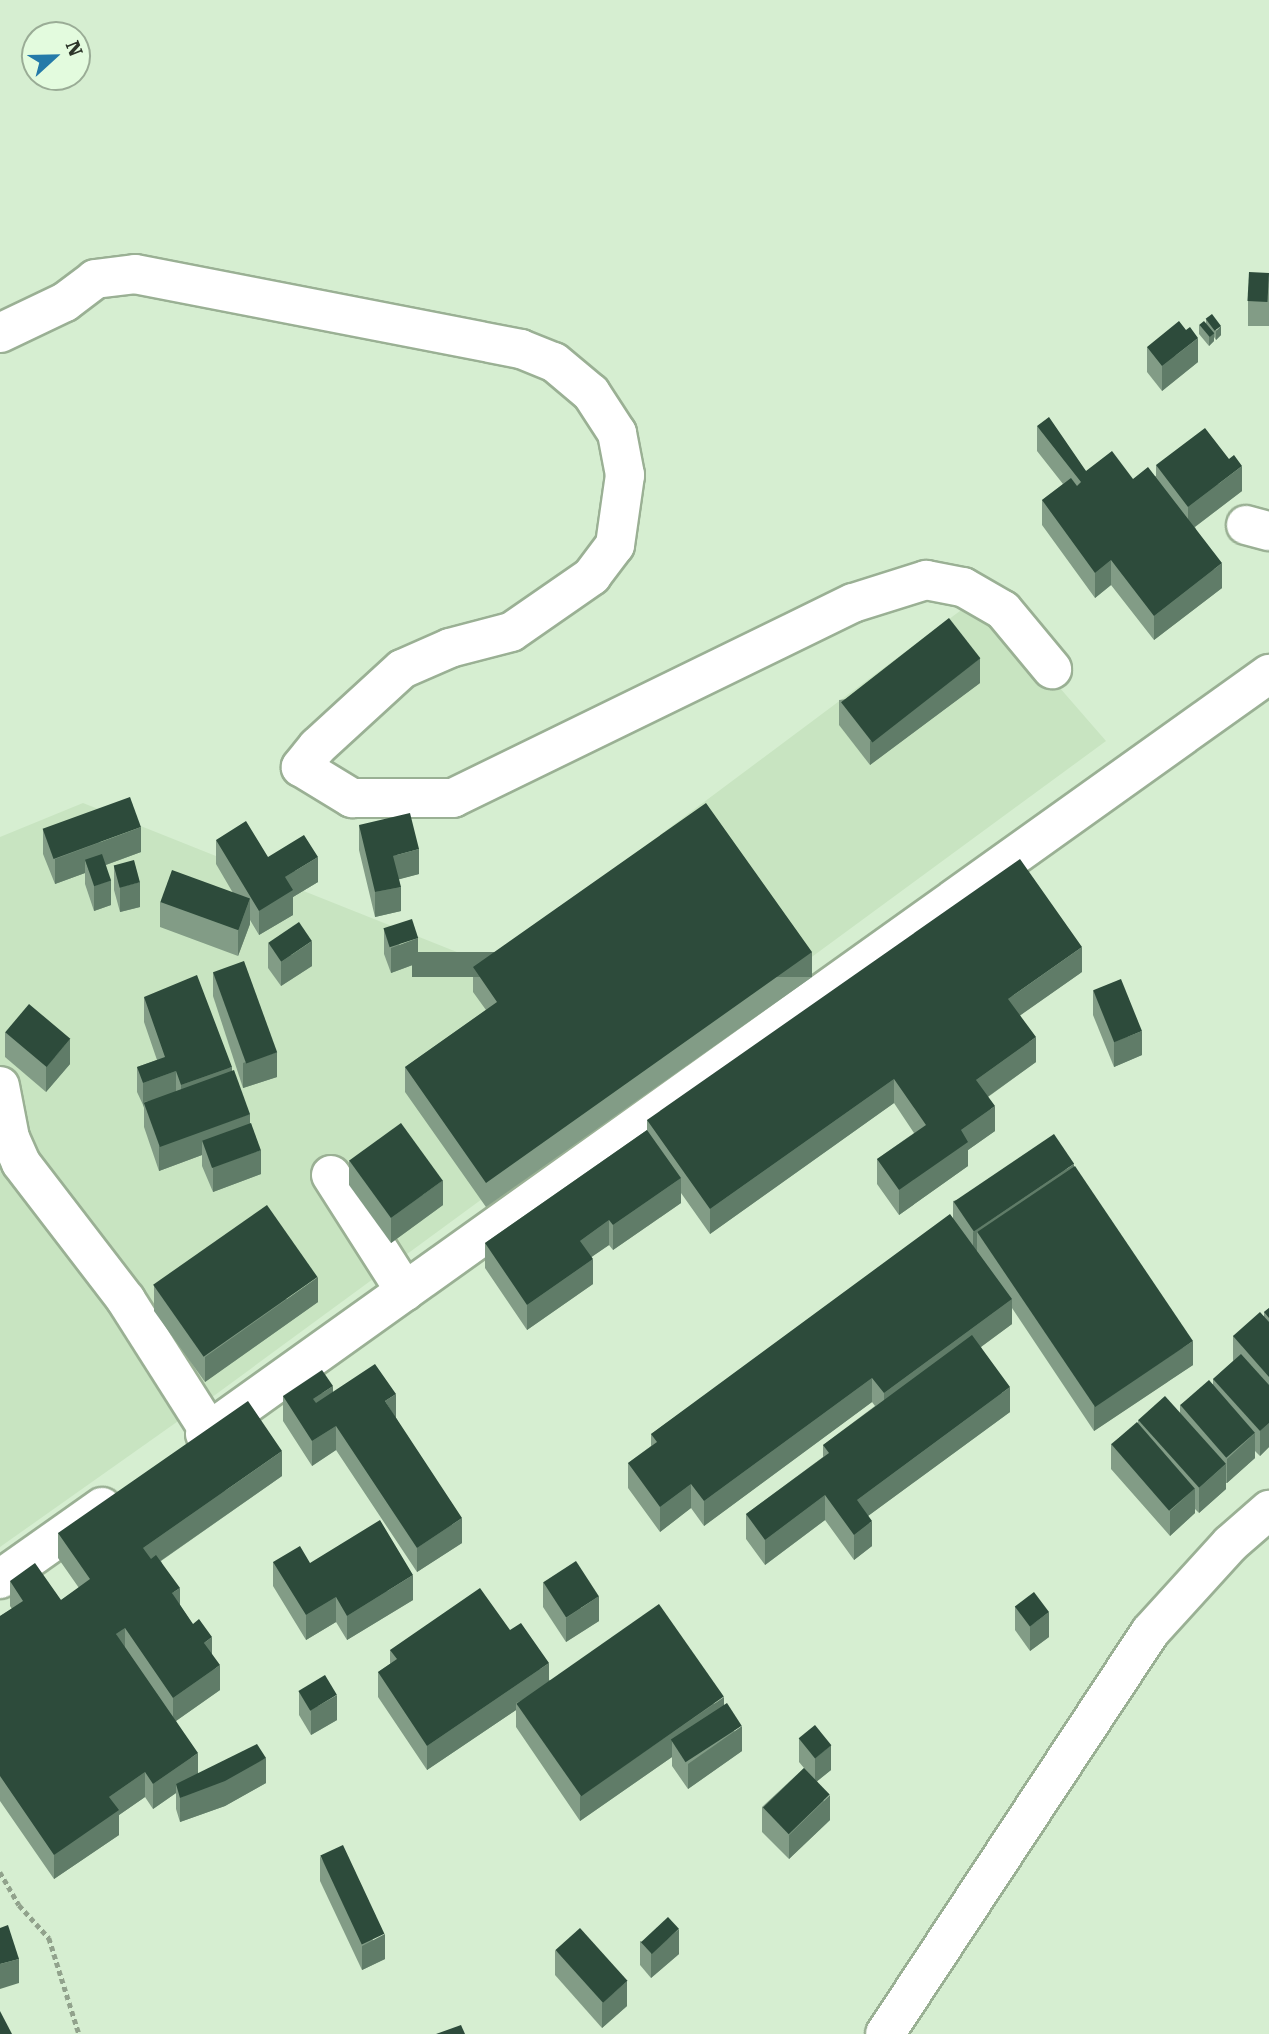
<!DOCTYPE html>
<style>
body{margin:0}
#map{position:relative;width:1269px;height:2034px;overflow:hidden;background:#d6eed1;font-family:"Roboto Serif",serif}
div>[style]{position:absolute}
.built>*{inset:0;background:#c8e4c1}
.path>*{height:4.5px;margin-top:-2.25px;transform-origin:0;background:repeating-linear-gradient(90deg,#91a28c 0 5px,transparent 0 8.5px)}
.roads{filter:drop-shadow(2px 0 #9ab094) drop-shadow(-2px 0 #9ab094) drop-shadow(0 2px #9ab094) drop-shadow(0 -2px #9ab094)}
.minor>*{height:38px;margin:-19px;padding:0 19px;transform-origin:19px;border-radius:19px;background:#fff}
.wall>*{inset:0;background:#829c86}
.shaded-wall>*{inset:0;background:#607c68;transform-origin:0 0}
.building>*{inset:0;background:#2d4b3b;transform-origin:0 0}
span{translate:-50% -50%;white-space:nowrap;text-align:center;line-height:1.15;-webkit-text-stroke:7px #e3fbde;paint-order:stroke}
.north{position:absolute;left:21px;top:21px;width:70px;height:70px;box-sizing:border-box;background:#e3fbde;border:2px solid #9aac96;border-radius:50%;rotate:68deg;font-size:19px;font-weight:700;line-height:28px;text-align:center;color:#2d362a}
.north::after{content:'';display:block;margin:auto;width:24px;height:32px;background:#247aa9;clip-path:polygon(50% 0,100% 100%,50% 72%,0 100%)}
</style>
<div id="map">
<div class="built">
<div style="clip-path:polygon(980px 596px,1106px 741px,215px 1395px,0 1547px,0 837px,83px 803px,487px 964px)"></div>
</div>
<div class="path">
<div style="left:0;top:1872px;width:38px;rotate:60deg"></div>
<div style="left:19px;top:1905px;width:45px;rotate:47.7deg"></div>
<div style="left:49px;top:1938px;width:101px;rotate:72.6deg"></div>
</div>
<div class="roads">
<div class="minor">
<div style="left:0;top:333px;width:72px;rotate:-25.5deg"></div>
<div style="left:65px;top:302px;width:38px;rotate:-37deg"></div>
<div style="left:95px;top:279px;width:40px;rotate:-7.1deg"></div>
<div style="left:135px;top:274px;width:393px;rotate:11deg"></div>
<div style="left:521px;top:349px;width:35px;rotate:22deg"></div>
<div style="left:554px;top:362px;width:48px;rotate:40deg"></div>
<div style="left:591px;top:393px;width:48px;rotate:57deg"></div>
<div style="left:617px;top:433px;width:43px;rotate:79.2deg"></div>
<div style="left:625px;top:475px;width:71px;rotate:98.1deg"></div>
<div style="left:615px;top:545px;width:39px;rotate:127deg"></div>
<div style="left:592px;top:576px;width:98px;rotate:145.3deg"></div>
<div style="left:511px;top:632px;width:63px;rotate:165.3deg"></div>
<div style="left:450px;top:648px;width:52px;rotate:156.4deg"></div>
<div style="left:402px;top:669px;width:115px;rotate:137.5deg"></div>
<div style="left:317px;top:747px;width:26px;rotate:129deg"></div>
<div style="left:301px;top:767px;width:60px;rotate:31.3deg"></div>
<div style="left:352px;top:798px;width:101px"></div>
<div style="left:453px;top:798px;width:445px;rotate:-26deg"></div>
<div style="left:853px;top:603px;width:77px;rotate:-17.5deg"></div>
<div style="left:926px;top:580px;width:38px;rotate:11deg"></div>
<div style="left:963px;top:587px;width:46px;rotate:29.9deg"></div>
<div style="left:1003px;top:610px;width:77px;rotate:50.3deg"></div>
<div style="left:1246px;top:525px;width:24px;rotate:15deg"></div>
<div style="left:0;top:1086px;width:53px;rotate:79.1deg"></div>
<div style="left:10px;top:1138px;width:27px;rotate:66deg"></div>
<div style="left:21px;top:1163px;width:173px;rotate:52.5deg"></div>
<div style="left:126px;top:1300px;width:155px;rotate:57.6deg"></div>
<div style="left:331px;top:1175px;width:138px;rotate:57.5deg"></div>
<div style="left:205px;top:1434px;width:1308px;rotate:-35.54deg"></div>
<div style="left:0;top:1579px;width:125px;rotate:-35.2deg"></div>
<div style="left:885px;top:2034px;width:481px;rotate:-56.6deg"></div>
<div style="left:1150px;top:1632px;width:119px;rotate:-47.7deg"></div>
<div style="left:1230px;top:1544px;width:52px;rotate:-41.1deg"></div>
</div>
</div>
<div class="wall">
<div style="clip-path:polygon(1269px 273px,1269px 326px,1248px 326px,1248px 301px)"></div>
<div style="clip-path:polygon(1206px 319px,1221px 335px,1216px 340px,1214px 337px,1214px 341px,1209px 346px,1199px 334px,1199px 325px,1206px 324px)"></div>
<div style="clip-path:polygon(1147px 347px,1198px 362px,1162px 391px,1147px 372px)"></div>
<div style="clip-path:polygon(1037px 426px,1086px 471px,1133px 479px,1156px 476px,1156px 465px,1242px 491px,1195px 527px,1222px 588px,1154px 640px,1111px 585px,1095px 598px,1042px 525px,1042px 500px,1063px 484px,1037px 451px)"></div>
<div style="clip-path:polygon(980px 683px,870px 765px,839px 725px,839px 700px)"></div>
<div style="clip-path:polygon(359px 825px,419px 874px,399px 879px,401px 911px,375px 917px,359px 850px)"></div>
<div style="clip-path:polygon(43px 829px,141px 852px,106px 865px,111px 905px,94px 911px,85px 884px,85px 873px,55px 884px,43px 854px)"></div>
<div style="clip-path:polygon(216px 840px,268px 857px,318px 882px,293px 897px,293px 915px,259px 935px,250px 920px,250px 924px,238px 956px,160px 927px,160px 902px,233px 893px,216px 864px)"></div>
<div style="clip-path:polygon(114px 865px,140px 907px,120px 912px,114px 890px)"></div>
<div style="clip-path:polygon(384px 929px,418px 963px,391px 973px,384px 954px)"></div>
<div style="clip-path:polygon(268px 943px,312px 966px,281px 986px,268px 968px)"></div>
<div style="clip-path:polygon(473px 967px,812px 977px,486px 1207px,405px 1092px,405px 1067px,486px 1010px,473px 992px)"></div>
<div style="clip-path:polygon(213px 972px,277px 1077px,243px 1088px,213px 996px)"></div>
<div style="clip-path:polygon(1082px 972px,1020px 1015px,1036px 1062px,988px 1097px,995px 1131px,968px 1150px,968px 1166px,899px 1215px,877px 1184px,877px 1159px,914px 1133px,894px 1103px,710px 1234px,681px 1193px,681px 1203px,613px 1250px,609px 1245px,591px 1257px,593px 1284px,527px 1330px,485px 1268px,485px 1243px,647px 1130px,647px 1120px)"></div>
<div style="clip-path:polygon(1093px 990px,1142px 1055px,1114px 1067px,1093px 1015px)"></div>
<div style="clip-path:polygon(144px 997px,232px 1071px,250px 1123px,261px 1174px,213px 1192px,202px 1166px,202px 1155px,159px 1171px,144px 1127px,144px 1107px,137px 1092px,137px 1067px,157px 1060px,144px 1022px)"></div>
<div style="clip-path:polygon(5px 1032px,70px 1064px,46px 1092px,5px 1057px)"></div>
<div style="clip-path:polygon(349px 1160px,443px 1205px,391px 1243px,349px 1185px)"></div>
<div style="clip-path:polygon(1074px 1167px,1193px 1365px,1094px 1431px,1012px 1308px,1012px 1324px,981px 1347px,1010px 1412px,868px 1516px,872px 1546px,854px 1560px,825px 1520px,765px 1565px,746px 1539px,746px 1514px,823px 1457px,823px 1445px,875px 1406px,872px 1402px,704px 1526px,691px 1508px,660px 1532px,628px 1488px,628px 1463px,651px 1446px,651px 1434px,953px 1219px,953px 1201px)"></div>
<div style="clip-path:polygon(154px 1286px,318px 1302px,205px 1382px,154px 1311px)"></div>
<div style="clip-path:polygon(1269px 1308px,1269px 1447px,1260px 1456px,1255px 1451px,1255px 1458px,1227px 1483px,1226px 1483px,1226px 1489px,1199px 1513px,1195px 1509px,1195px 1513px,1170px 1536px,1111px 1469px,1111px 1444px,1138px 1423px,1138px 1420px,1180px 1413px,1180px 1405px,1213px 1384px,1213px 1379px,1233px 1361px,1233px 1336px,1264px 1316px,1264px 1312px)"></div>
<div style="clip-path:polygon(333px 1392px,396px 1418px,462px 1543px,417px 1572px,336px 1450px,312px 1466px,283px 1421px,283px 1396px)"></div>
<div style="clip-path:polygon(282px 1476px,161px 1561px,180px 1605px,212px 1654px,220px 1690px,176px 1721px,198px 1773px,266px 1783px,225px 1806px,180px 1822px,176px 1809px,176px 1793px,153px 1809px,145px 1797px,119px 1815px,119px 1835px,54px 1879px,0 1801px,0 1616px,12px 1609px,10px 1606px,10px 1581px,61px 1600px,79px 1588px,58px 1558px,58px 1533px)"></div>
<div style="clip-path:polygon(273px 1562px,310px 1563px,413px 1600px,347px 1640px,336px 1622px,306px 1640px,273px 1586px)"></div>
<div style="clip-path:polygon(543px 1582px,599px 1621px,566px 1642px,543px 1607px)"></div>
<div style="clip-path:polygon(1015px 1606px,1049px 1637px,1030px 1651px,1015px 1630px)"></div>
<div style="clip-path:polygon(510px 1630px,549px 1680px,724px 1705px,742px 1751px,688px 1789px,672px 1766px,672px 1757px,580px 1821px,516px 1727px,516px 1710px,427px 1770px,378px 1697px,378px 1672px,390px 1664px,390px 1650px)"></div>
<div style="clip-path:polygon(299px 1691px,337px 1720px,311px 1735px,299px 1715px)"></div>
<div style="clip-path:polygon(799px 1738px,831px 1770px,817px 1781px,830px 1820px,789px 1859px,762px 1832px,762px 1807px,804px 1768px,799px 1762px)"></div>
<div style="clip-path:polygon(320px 1856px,385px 1959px,362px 1970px,320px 1881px)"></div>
<div style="clip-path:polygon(640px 1941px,679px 1954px,651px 1978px,640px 1965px)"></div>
<div style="clip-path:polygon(555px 1950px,627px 2006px,602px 2028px,555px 1975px)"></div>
</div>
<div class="shaded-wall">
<div style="clip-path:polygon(1221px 326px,1221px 335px,1216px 340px,1216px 331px)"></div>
<div style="clip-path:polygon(1214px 333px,1214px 341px,1209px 346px,1209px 337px)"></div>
<div style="clip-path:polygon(1198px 338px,1198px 362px,1162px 391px,1162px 366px)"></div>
<div style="clip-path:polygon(1242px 466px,1242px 491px,1188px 532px,1188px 507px)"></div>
<div style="clip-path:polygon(1111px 560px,1111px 585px,1095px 598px,1095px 573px)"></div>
<div style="clip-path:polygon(1222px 563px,1222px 588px,1154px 640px,1154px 616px)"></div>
<div style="clip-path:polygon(980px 658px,980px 683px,870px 765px,870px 741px)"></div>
<div style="clip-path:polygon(141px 827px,141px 852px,89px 871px,85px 860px,85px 873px,55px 884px,55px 859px)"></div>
<div style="clip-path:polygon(419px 849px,419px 874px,393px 881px,393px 856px)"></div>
<div style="clip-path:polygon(318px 857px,318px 882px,293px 897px,293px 915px,259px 935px,259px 911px,285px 877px)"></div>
<div style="clip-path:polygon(111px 880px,111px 905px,94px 911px,94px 886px)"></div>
<div style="clip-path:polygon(140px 882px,140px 907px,120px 912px,120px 887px)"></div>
<div style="clip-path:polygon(401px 887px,401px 911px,375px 917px,375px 892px)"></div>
<div style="clip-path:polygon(250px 899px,250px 924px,238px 956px,238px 931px)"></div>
<div style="clip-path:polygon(418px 938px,418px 963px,391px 973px,391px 948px)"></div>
<div style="clip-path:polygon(312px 941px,312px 966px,281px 986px,281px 962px)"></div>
<div style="clip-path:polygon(1082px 947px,1082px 972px,1008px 1024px,1008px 999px)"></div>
<div style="left:812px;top:952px;width:25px;height:400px;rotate:90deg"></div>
<div style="clip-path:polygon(1142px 1031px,1142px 1055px,1114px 1067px,1114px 1042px)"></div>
<div style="clip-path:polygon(1036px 1037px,1036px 1062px,976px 1105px,976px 1080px)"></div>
<div style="clip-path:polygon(70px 1039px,70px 1064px,46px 1092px,46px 1067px)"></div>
<div style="clip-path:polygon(277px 1052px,277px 1077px,243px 1088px,243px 1063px)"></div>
<div style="clip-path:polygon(232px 1067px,232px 1091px,181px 1109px,181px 1085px)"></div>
<div style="clip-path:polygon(176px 1071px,176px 1095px,144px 1102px,143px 1108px,143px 1083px)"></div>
<div style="clip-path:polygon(894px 1079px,894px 1103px,710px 1234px,710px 1209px)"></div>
<div style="clip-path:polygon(995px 1106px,995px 1131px,968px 1150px,968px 1166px,899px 1215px,899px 1190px,961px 1130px)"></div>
<div style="clip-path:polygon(250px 1114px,250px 1139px,202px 1141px,202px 1155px,159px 1171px,159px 1146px)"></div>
<div style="clip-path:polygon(261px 1150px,261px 1174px,213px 1192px,213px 1167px)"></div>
<div style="clip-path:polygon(1074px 1164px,1074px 1189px,977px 1232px,977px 1254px,973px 1256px,973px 1232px)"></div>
<div style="clip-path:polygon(681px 1178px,681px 1203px,613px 1250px,613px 1225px)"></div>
<div style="clip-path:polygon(443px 1180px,443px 1205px,391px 1243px,391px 1218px)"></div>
<div style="clip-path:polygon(609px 1220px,609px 1245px,580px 1265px,580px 1241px)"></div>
<div style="clip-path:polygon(593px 1259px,593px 1284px,527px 1330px,527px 1305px)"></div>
<div style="clip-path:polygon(318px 1277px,318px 1302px,205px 1382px,205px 1357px)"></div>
<div style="clip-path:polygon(1012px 1299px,1012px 1324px,884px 1418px,884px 1393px)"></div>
<div style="clip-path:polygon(1193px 1341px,1193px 1365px,1094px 1431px,1094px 1406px)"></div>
<div style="clip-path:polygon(872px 1378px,872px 1402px,704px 1526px,704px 1501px)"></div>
<div style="clip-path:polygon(333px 1386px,333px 1410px,313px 1423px,313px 1399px)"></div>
<div style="clip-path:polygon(1010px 1387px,1010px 1412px,857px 1524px,857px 1500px)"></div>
<div style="clip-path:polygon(396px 1394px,396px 1419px,385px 1401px)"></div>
<div style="clip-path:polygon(1269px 1423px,1269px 1447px,1260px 1456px,1260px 1431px)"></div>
<div style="clip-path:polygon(336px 1426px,336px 1450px,312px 1466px,312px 1441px)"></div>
<div style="clip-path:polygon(1255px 1433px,1255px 1458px,1227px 1483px,1227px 1459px)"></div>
<div style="clip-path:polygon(282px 1451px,282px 1476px,143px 1573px,143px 1548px)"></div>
<div style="clip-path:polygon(1226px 1464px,1226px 1489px,1199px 1513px,1199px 1488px)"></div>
<div style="clip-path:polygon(691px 1484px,691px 1508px,660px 1532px,660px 1507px)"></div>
<div style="clip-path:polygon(1195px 1488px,1195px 1513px,1170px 1536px,1170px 1511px)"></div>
<div style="clip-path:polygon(825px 1495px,825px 1520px,765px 1565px,765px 1540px)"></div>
<div style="clip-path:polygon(462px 1518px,462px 1543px,417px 1572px,417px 1548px)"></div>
<div style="clip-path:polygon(872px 1521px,872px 1546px,854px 1560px,854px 1535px)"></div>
<div style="clip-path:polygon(413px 1575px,413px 1600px,347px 1640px,347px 1616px)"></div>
<div style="clip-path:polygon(180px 1588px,180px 1612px,172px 1593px)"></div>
<div style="clip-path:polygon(599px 1596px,599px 1621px,566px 1642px,566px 1618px)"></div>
<div style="clip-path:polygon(336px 1597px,336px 1622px,306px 1640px,306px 1615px)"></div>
<div style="clip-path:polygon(1049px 1612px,1049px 1637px,1030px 1651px,1030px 1626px)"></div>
<div style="clip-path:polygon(125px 1628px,125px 1653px,116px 1634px)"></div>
<div style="clip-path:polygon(212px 1637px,212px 1662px,204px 1643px)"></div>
<div style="clip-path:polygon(549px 1663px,549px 1688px,516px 1703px,516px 1710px,427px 1770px,427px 1746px)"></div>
<div style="clip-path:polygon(220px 1665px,220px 1690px,173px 1723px,173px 1698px)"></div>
<div style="clip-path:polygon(337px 1695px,337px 1720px,311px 1735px,311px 1710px)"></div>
<div style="clip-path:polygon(724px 1697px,724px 1722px,672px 1742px,672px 1757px,580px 1821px,580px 1796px)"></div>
<div style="clip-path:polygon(742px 1726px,742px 1751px,688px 1789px,688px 1764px)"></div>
<div style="clip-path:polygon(831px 1745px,831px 1770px,815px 1783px,815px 1758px)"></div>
<div style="clip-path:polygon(198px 1753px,198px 1777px,176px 1784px,176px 1793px,153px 1809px,153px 1784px)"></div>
<div style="clip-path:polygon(266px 1758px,266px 1783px,225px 1806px,180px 1822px,180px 1798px)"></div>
<div style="clip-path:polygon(145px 1772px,145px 1797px,119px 1815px,119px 1835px,54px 1879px,54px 1855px,109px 1797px)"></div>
<div style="clip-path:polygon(830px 1795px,830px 1820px,789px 1859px,789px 1835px)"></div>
<div style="clip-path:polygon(679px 1929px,679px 1954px,651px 1978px,651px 1953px)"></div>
<div style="clip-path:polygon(385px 1934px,385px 1959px,362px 1970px,362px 1946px)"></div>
<div style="clip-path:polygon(19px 1959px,19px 1983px,0 1989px,0 1964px)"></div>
<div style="clip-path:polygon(627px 1981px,627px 2006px,602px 2028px,602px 2003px)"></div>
</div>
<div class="building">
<div style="left:1249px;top:272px;width:20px;height:29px;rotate:3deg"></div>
<div style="left:1212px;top:314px;width:15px;height:8px;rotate:53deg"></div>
<div style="clip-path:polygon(1179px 321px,1186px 330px,1190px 327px,1198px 338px,1162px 366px,1147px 347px)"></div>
<div style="left:1204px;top:321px;width:16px;height:6px;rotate:50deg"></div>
<div style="clip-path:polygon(1049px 417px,1086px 471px,1112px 451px,1133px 479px,1148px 467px,1222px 563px,1154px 616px,1111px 560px,1095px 573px,1042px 500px,1071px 478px,1077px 486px,1081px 482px,1037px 426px)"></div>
<div style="clip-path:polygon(1205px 428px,1229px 459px,1234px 455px,1242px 466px,1188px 507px,1156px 465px)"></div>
<div style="left:949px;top:618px;width:51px;height:137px;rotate:52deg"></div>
<div style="left:130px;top:797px;width:32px;height:93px;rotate:70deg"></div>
<div style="clip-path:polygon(706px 803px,812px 952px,486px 1183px,405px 1067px,497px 1002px,473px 967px)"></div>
<div style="clip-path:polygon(410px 813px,419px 849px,393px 856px,401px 887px,375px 892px,359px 825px)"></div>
<div style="clip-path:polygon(246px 821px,268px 857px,304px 835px,318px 857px,285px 877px,293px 890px,259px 911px,216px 840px)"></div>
<div style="left:102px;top:854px;width:28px;height:18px;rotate:71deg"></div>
<div style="clip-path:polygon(1020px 859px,1082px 947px,1008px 999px,1036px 1037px,976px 1080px,995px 1106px,961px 1130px,968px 1142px,899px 1190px,877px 1159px,926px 1125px,894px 1079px,710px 1209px,647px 1120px)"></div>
<div style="left:134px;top:860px;width:23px;height:21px;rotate:75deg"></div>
<div style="left:172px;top:870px;width:83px;height:34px;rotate:20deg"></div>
<div style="left:412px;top:919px;width:20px;height:30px;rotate:72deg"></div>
<div style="left:299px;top:922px;width:23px;height:37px;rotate:56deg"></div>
<div style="left:244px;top:961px;width:97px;height:33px;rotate:70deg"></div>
<div style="clip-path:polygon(197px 975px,232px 1067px,181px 1085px,176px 1071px,143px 1083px,137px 1067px,165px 1057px,144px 997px)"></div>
<div style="left:1121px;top:979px;width:56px;height:30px;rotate:68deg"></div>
<div style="left:29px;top:1004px;width:54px;height:37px;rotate:40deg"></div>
<div style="left:234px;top:1070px;width:47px;height:96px;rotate:70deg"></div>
<div style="left:251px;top:1123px;width:29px;height:52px;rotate:70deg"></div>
<div style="left:401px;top:1123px;width:71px;height:64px;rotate:54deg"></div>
<div style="clip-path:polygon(647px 1130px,681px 1178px,613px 1225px,609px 1220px,580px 1241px,593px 1259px,527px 1305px,485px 1243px)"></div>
<div style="left:1054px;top:1134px;width:36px;height:121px;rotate:56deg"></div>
<div style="left:1075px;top:1166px;width:211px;height:118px;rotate:56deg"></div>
<div style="left:267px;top:1205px;width:88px;height:139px;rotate:55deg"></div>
<div style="clip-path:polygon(950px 1214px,1012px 1299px,884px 1393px,872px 1378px,704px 1501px,691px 1484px,660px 1507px,628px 1463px,657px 1442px,651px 1434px)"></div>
<div style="clip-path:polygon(1269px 1308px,1269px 1318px,1264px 1312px)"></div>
<div style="clip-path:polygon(1260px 1312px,1269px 1322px,1269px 1377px,1233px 1336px)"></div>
<div style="clip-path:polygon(972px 1335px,1010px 1387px,857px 1500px,872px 1521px,854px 1535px,825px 1495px,765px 1540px,746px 1514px,829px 1453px,823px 1445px)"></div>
<div style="clip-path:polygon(1241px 1354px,1269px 1385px,1269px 1423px,1260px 1431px,1213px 1379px)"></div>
<div style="clip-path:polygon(375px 1364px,396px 1394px,385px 1401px,462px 1518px,417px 1548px,336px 1426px,312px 1441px,283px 1396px,322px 1370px,333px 1386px,313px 1399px,316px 1403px)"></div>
<div style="left:1209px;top:1380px;width:70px;height:38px;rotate:49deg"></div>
<div style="left:1165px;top:1396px;width:91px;height:36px;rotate:48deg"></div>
<div style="clip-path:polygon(248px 1401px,282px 1451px,143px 1548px,151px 1559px,156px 1555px,180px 1588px,172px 1593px,193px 1624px,199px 1619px,212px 1637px,204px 1643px,220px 1665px,173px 1698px,125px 1628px,116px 1634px,198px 1753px,153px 1784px,145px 1772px,109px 1797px,119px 1810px,54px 1855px,0 1776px,0 1616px,23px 1601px,10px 1581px,35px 1563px,61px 1600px,90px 1579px,58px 1533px)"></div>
<div style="left:1137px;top:1422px;width:88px;height:34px;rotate:49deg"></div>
<div style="clip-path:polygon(380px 1520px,413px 1575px,347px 1616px,336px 1597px,306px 1615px,273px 1562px,300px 1546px,310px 1563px)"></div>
<div style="left:576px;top:1561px;width:42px;height:39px;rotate:57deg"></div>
<div style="clip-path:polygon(480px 1588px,510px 1630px,521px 1623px,549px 1663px,427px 1746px,378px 1672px,397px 1659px,390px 1650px)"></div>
<div style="left:1034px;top:1592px;width:25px;height:24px;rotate:53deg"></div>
<div style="left:659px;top:1604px;width:113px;height:174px;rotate:55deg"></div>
<div style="left:325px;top:1675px;width:23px;height:31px;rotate:59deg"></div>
<div style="left:727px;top:1703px;width:27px;height:67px;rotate:57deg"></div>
<div style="left:815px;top:1725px;width:26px;height:21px;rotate:51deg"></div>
<div style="clip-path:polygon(257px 1744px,266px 1758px,225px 1781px,180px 1798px,176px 1784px)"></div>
<div style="left:804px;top:1768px;width:37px;height:57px;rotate:46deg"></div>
<div style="left:343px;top:1845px;width:98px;height:25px;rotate:65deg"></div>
<div style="left:668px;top:1917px;width:16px;height:37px;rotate:47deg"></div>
<div style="clip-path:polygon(8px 1925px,19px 1959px,0 1964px,0 1928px)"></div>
<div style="left:580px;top:1928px;width:71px;height:33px;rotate:48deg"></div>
<div style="clip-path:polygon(0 2011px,12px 2034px,0 2034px)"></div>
<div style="clip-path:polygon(461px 2025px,465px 2034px,436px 2034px)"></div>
</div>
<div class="north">N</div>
</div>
